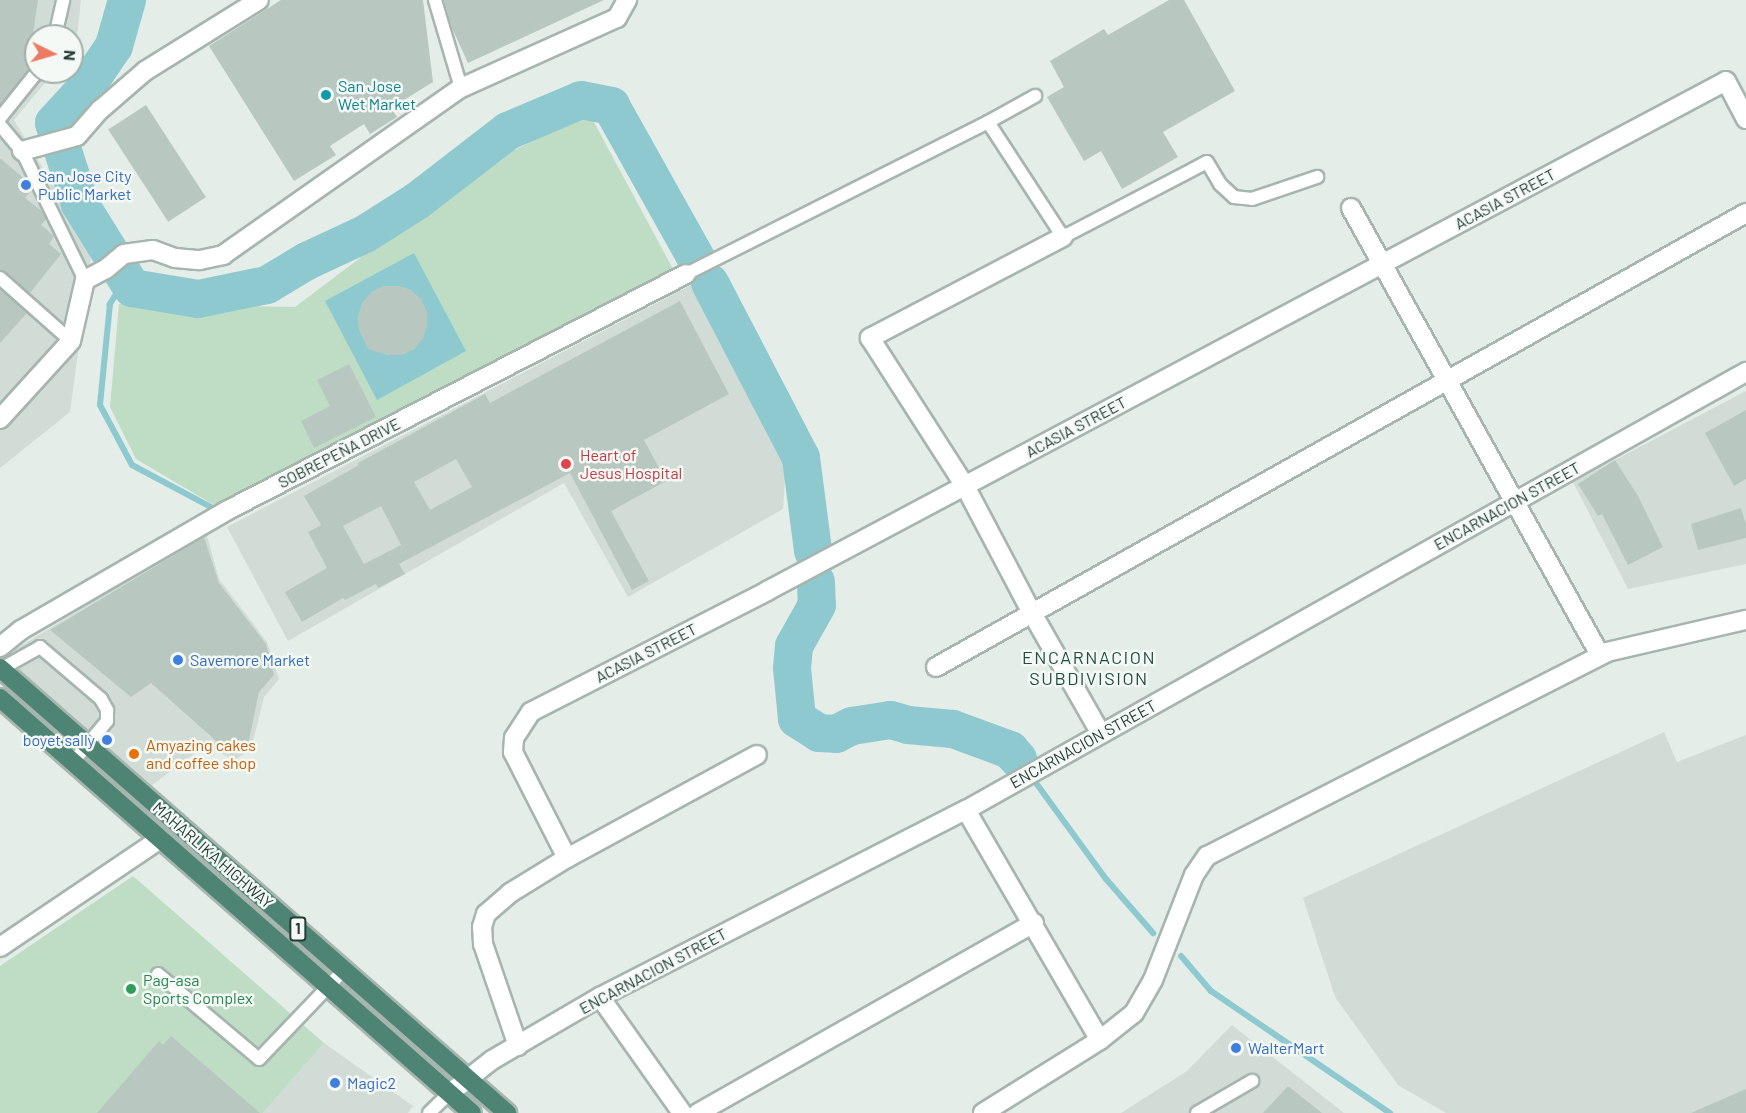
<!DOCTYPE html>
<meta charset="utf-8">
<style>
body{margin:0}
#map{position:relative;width:1746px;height:1113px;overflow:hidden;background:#e4ede8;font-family:Barlow,sans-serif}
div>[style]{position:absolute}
.built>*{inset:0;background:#d2dcd7}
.green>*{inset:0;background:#beddc4}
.water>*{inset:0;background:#8ec9cf}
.stream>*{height:6px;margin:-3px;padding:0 3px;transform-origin:3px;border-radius:3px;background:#8ec9cf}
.river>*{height:38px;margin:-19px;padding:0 19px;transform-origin:19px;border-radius:19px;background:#8ec9cf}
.building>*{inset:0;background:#b9c7c1;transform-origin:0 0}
.roads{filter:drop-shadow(2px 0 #a7b5af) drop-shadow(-2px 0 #a7b5af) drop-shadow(0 2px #a7b5af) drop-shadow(0 -2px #a7b5af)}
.service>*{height:12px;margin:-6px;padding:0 6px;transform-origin:6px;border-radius:6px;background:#fff}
.minor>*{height:18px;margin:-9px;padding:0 9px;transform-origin:9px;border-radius:9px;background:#fff}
.trunk>*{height:18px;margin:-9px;padding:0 9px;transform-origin:9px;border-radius:9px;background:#4e8474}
.dots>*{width:16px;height:16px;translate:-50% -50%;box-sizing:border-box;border:3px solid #f4f9f6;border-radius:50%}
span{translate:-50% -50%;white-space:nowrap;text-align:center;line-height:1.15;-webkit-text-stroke:5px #f4f9f6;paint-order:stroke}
.shield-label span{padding:2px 4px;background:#f4f9f6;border:2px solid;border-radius:4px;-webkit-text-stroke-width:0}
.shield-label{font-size:15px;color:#243d35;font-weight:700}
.culture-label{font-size:16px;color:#0d838f}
.left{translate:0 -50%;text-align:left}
.shop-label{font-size:16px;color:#366cbe}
.right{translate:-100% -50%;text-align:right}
.street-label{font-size:16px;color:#243d35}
.health-label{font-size:16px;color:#be3a42}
.food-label{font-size:16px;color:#c56008}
.leisure-label{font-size:16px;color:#27864d}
.neighbourhood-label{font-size:18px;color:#204f40;letter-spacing:1.5px}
.north{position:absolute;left:24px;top:24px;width:60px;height:60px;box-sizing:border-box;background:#f4f9f6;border:2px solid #a1aea9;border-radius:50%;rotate:95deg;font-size:16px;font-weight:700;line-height:24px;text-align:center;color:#243d35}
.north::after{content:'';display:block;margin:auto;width:21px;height:27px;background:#ec7b63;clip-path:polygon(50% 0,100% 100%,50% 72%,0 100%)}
</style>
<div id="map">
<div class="built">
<div style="clip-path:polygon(0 0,81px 0,76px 46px,72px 50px,72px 36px,36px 36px,36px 72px,54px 72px,14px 120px,92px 250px,70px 412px,0 468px)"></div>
<div style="clip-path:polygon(695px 283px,787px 446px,783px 509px,628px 597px,564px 483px,288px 641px,227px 527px)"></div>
<div style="clip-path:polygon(1746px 391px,1746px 564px,1628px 589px,1573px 482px)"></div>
<div style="clip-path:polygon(206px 532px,219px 579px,267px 642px,279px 679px,264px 697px,251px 749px,235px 760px,205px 746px,152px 785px,3px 657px)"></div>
<div style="clip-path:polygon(1664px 732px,1677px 762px,1746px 735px,1746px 1113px,1446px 1113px,1398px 1085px,1335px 997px,1303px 898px)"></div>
<div style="clip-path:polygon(1232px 1025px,1344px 1113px,1121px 1113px,1187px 1071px)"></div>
<div style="clip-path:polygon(324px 1043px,413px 1106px,408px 1113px,263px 1113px)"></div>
</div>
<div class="green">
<div style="clip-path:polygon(589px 113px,673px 269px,214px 505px,136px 459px,110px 407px,119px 304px,295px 307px,481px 167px)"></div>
<div style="clip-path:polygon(133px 876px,324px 1043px,263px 1113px,0 1113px,0 966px)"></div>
</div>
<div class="water">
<div style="clip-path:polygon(evenodd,414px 253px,466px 351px,377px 400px,325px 301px,414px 253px,384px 286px,398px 286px,411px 290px,427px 312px,427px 325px,423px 338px,414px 349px,401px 355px,388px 355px,375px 351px,365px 342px,359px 329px,358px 316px,363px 302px,372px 292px,384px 286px)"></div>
</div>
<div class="stream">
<div style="left:126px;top:278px;width:31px;rotate:122deg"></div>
<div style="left:110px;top:304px;width:101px;rotate:95.7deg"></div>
<div style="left:100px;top:405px;width:68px;rotate:61.9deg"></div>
<div style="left:132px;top:465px;width:89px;rotate:28deg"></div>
<div style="left:1036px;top:783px;width:119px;rotate:53.9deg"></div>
<div style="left:1106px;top:879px;width:72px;rotate:49deg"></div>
<div style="left:1181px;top:956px;width:46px;rotate:49.4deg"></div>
<div style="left:1211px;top:991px;width:217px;rotate:34.3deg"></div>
</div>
<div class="river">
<div style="left:127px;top:0;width:48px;rotate:105.8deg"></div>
<div style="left:114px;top:46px;width:52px;rotate:124deg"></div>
<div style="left:85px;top:89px;width:46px;rotate:132.4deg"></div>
<div style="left:54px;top:123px;width:85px;rotate:72.2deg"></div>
<div style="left:80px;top:204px;width:99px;rotate:58.2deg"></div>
<div style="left:132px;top:288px;width:67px;rotate:9.5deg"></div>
<div style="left:198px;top:299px;width:70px;rotate:-11.5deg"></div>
<div style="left:267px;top:285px;width:47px;rotate:-31deg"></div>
<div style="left:307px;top:261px;width:64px;rotate:-25deg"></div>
<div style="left:365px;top:234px;width:62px;rotate:-32.4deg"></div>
<div style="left:417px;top:201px;width:115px;rotate:-37.6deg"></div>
<div style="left:508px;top:131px;width:79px;rotate:-23deg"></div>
<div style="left:581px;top:100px;width:31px;rotate:11deg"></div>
<div style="left:611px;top:106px;width:174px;rotate:60.8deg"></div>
<div style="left:710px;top:283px;width:197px;rotate:62.5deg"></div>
<div style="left:801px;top:458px;width:94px;rotate:82.6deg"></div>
<div style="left:816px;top:582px;width:23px;rotate:88deg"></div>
<div style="left:817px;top:605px;width:47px;rotate:119.3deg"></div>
<div style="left:794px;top:646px;width:22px;rotate:95deg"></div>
<div style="left:792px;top:668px;width:51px;rotate:84.4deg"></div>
<div style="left:797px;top:719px;width:26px;rotate:32deg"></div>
<div style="left:819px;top:733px;width:17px;rotate:3deg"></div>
<div style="left:836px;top:734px;width:18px;rotate:-27deg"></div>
<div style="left:852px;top:726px;width:39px;rotate:-9deg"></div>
<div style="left:891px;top:720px;width:18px;rotate:16deg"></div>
<div style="left:908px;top:725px;width:45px;rotate:5.1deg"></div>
<div style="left:953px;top:729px;width:61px;rotate:20.2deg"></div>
<div style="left:1010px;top:750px;width:12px;rotate:48deg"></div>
</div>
<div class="building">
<div style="clip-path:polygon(0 0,38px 0,27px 72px,0 105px)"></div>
<div style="clip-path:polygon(281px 0,423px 0,433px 82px,391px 108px,397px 117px,370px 134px,364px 124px,330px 146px,336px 155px,294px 181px,209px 46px)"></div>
<div style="clip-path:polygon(444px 0,604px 0,468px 63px,452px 28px)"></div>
<div style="clip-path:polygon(1169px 0,1184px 0,1235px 91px,1163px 132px,1178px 157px,1122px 189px,1101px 151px,1084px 161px,1047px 97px,1064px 87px,1050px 61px,1104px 29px,1108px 35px)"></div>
<div style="left:146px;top:105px;width:110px;height:45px;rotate:57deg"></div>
<div style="clip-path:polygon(0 158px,27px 181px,32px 190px,25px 198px,43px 212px,46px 219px,41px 225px,54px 236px,49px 244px,61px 254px,30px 293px,0 270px)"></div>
<div style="clip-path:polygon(384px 286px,398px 286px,411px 290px,421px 299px,427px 312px,427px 325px,423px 338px,414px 349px,401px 355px,388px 355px,368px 349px,359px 329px,358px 316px,363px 302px,372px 292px)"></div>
<div style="clip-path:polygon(0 289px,27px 313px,0 343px)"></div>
<div style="clip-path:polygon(evenodd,680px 301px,729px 394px,644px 440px,666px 481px,611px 511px,649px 581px,632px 590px,570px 473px,399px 564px,405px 574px,378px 588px,376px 584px,345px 600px,343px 598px,302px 622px,285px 592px,327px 568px,308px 532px,321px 525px,304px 496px,359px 465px,358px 463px,485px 394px,490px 403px,680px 301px,456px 459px,472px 487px,430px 510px,414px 482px,456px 459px,680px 301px,381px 506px,401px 545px,364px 564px,343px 526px,381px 506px)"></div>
<div style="clip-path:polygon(349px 364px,376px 417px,314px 448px,301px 421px,330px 406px,317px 380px)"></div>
<div style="clip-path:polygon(1746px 410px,1746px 479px,1734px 486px,1705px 433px)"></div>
<div style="clip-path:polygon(1615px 460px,1638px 496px,1663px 547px,1628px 565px,1602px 514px,1598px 516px,1578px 484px)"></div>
<div style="clip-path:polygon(1741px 508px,1746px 524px,1746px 538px,1698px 550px,1691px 524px)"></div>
<div style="clip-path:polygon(204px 537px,219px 583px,266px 644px,274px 675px,259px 692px,248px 745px,232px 755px,151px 683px,131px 697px,50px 630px)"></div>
<div style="clip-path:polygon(171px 1036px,260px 1113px,97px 1113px,159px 1041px,163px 1045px)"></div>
<div style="clip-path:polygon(1288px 1086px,1322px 1113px,1263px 1113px)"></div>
<div style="clip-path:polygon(1746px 1089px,1746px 1113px,1691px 1113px)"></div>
</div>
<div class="roads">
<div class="service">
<div style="left:435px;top:0;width:92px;rotate:73.5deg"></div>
<div style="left:55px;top:36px;width:37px;rotate:-77deg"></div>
<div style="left:0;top:118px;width:59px;rotate:-51.2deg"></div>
<div style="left:988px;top:122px;width:54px;rotate:-29deg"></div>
<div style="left:0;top:125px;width:34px;rotate:50deg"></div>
<div style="left:22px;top:151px;width:144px;rotate:64deg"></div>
<div style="left:686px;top:274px;width:338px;rotate:-26.7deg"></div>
<div style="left:988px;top:122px;width:137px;rotate:56.9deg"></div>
<div style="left:1063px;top:237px;width:162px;rotate:-27.5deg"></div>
<div style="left:1207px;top:162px;width:26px;rotate:59deg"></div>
<div style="left:1220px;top:184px;width:19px;rotate:43deg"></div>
<div style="left:1234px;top:197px;width:18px;rotate:6deg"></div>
<div style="left:1252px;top:199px;width:69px;rotate:-18.7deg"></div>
<div style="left:0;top:278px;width:95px;rotate:41.6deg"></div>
<div style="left:1px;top:669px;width:45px;rotate:-29.4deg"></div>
<div style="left:40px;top:647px;width:80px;rotate:40.4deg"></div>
<div style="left:101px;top:699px;width:13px;rotate:61deg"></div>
<div style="left:107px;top:710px;width:11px;rotate:90deg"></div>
<div style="left:107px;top:721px;width:53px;rotate:129.7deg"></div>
<div style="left:158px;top:974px;width:132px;rotate:40.1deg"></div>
<div style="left:259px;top:1059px;width:123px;rotate:-46.3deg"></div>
<div style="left:429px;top:1113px;width:29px;rotate:-44deg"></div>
<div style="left:1197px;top:1113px;width:64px;rotate:-30.2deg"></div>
</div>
<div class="minor">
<div style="left:22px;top:151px;width:57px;rotate:-15.3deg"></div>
<div style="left:77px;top:136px;width:35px;rotate:-49deg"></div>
<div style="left:100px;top:110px;width:60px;rotate:-40.9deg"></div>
<div style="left:145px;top:71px;width:134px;rotate:-31.9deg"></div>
<div style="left:1351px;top:208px;width:512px;rotate:60.88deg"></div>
<div style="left:1063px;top:237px;width:218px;rotate:152.4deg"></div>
<div style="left:870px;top:338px;width:176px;rotate:57.3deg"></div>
<div style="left:965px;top:486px;width:144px;rotate:62.2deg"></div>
<div style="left:1032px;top:613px;width:139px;rotate:60.3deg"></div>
<div style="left:0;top:419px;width:105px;rotate:-47.7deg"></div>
<div style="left:71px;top:341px;width:63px;rotate:-77.1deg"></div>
<div style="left:85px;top:280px;width:24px;rotate:-28deg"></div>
<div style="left:106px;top:269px;width:23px;rotate:-40deg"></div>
<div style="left:124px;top:254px;width:29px;rotate:-8deg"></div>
<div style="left:153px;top:250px;width:23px;rotate:20deg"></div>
<div style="left:175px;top:258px;width:25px;rotate:5deg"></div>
<div style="left:200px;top:260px;width:24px;rotate:-12deg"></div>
<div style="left:223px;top:255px;width:291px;rotate:-35.1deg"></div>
<div style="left:461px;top:88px;width:171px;rotate:-24.2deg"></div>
<div style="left:617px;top:18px;width:21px;rotate:-61deg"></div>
<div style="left:0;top:647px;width:27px;rotate:-39deg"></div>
<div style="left:21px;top:630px;width:239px;rotate:-30.1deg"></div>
<div style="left:228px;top:510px;width:515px;rotate:-27.26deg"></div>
<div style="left:936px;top:667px;width:929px;rotate:-29.27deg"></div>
<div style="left:966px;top:810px;width:266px;rotate:59.8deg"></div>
<div style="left:567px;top:858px;width:119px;rotate:-117deg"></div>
<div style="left:513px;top:752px;width:14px;rotate:-86deg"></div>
<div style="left:514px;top:738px;width:31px;rotate:-57deg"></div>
<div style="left:531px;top:712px;width:265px;rotate:-27.1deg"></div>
<div style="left:767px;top:591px;width:1086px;rotate:-28deg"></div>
<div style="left:1726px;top:81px;width:43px;rotate:62.2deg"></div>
<div style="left:0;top:947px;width:193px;rotate:-34deg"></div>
<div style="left:600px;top:997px;width:142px;rotate:54.7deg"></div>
<div style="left:518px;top:1046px;width:108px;rotate:-108.9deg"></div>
<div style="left:483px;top:944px;width:17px;rotate:-93deg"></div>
<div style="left:482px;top:927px;width:14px;rotate:-73deg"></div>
<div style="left:486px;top:914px;width:32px;rotate:-41deg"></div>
<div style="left:510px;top:893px;width:67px;rotate:-31.6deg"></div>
<div style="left:567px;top:858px;width:216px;rotate:-28.5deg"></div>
<div style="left:450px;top:1093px;width:53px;rotate:-38.2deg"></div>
<div style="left:492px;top:1060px;width:125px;rotate:-30.3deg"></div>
<div style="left:600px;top:997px;width:411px;rotate:-27.1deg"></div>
<div style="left:966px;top:810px;width:895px;rotate:-29.32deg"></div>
<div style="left:698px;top:1113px;width:386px;rotate:-29.5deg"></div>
<div style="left:983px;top:1113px;width:138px;rotate:-32deg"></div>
<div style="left:1100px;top:1040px;width:43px;rotate:-38.5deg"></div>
<div style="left:1134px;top:1013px;width:38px;rotate:-60deg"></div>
<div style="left:1153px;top:980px;width:113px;rotate:-68.7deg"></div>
<div style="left:1194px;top:875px;width:23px;rotate:-56deg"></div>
<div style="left:1207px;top:856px;width:449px;rotate:-27deg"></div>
<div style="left:1607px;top:652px;width:143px;rotate:-13deg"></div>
</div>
<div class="trunk">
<div style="left:0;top:668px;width:675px;rotate:41.27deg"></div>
<div style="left:0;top:698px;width:628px;rotate:41.32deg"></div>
</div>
</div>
<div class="dots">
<div style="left:326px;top:95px;background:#0f9aa8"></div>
<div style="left:26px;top:185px;background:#3f7fe0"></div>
<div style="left:566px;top:464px;background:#e0444e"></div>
<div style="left:178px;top:660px;background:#3f7fe0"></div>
<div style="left:107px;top:740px;background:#3f7fe0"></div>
<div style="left:134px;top:754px;background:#e8710a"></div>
<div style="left:131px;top:989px;background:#2e9e5b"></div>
<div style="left:1236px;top:1048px;background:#3f7fe0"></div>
<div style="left:335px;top:1083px;background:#3f7fe0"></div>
</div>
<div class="shield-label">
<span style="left:298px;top:929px">1</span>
</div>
<div class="culture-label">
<span class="left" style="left:338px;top:95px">San Jose<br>Wet Market</span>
</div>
<div class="shop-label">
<span class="left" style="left:38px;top:185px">San Jose City<br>Public Market</span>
<span class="left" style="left:190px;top:660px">Savemore Market</span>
<span class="right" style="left:95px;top:740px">boyet sally</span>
<span class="left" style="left:1248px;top:1048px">WalterMart</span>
<span class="left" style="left:347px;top:1083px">Magic2</span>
</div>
<div class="street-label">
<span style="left:1505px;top:199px;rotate:-28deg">ACASIA STREET</span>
<span style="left:1076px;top:427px;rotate:-28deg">ACASIA STREET</span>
<span style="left:339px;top:453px;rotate:-27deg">SOBREPEÑA DRIVE</span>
<span style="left:1507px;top:506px;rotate:-29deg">ENCARNACION STREET</span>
<span style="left:646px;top:653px;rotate:-27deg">ACASIA STREET</span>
<span style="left:1083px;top:744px;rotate:-29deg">ENCARNACION STREET</span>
<span style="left:213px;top:855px;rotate:41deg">MAHARLIKA HIGHWAY</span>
<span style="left:653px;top:971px;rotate:-28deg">ENCARNACION STREET</span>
</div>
<div class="health-label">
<span class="left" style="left:580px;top:464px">Heart of<br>Jesus Hospital</span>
</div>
<div class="food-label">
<span class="left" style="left:146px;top:754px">Amyazing cakes<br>and coffee shop</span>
</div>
<div class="leisure-label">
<span class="left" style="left:143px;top:989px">Pag-asa<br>Sports Complex</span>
</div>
<div class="neighbourhood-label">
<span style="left:1089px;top:668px">ENCARNACION<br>SUBDIVISION</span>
</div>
<div class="north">N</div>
</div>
